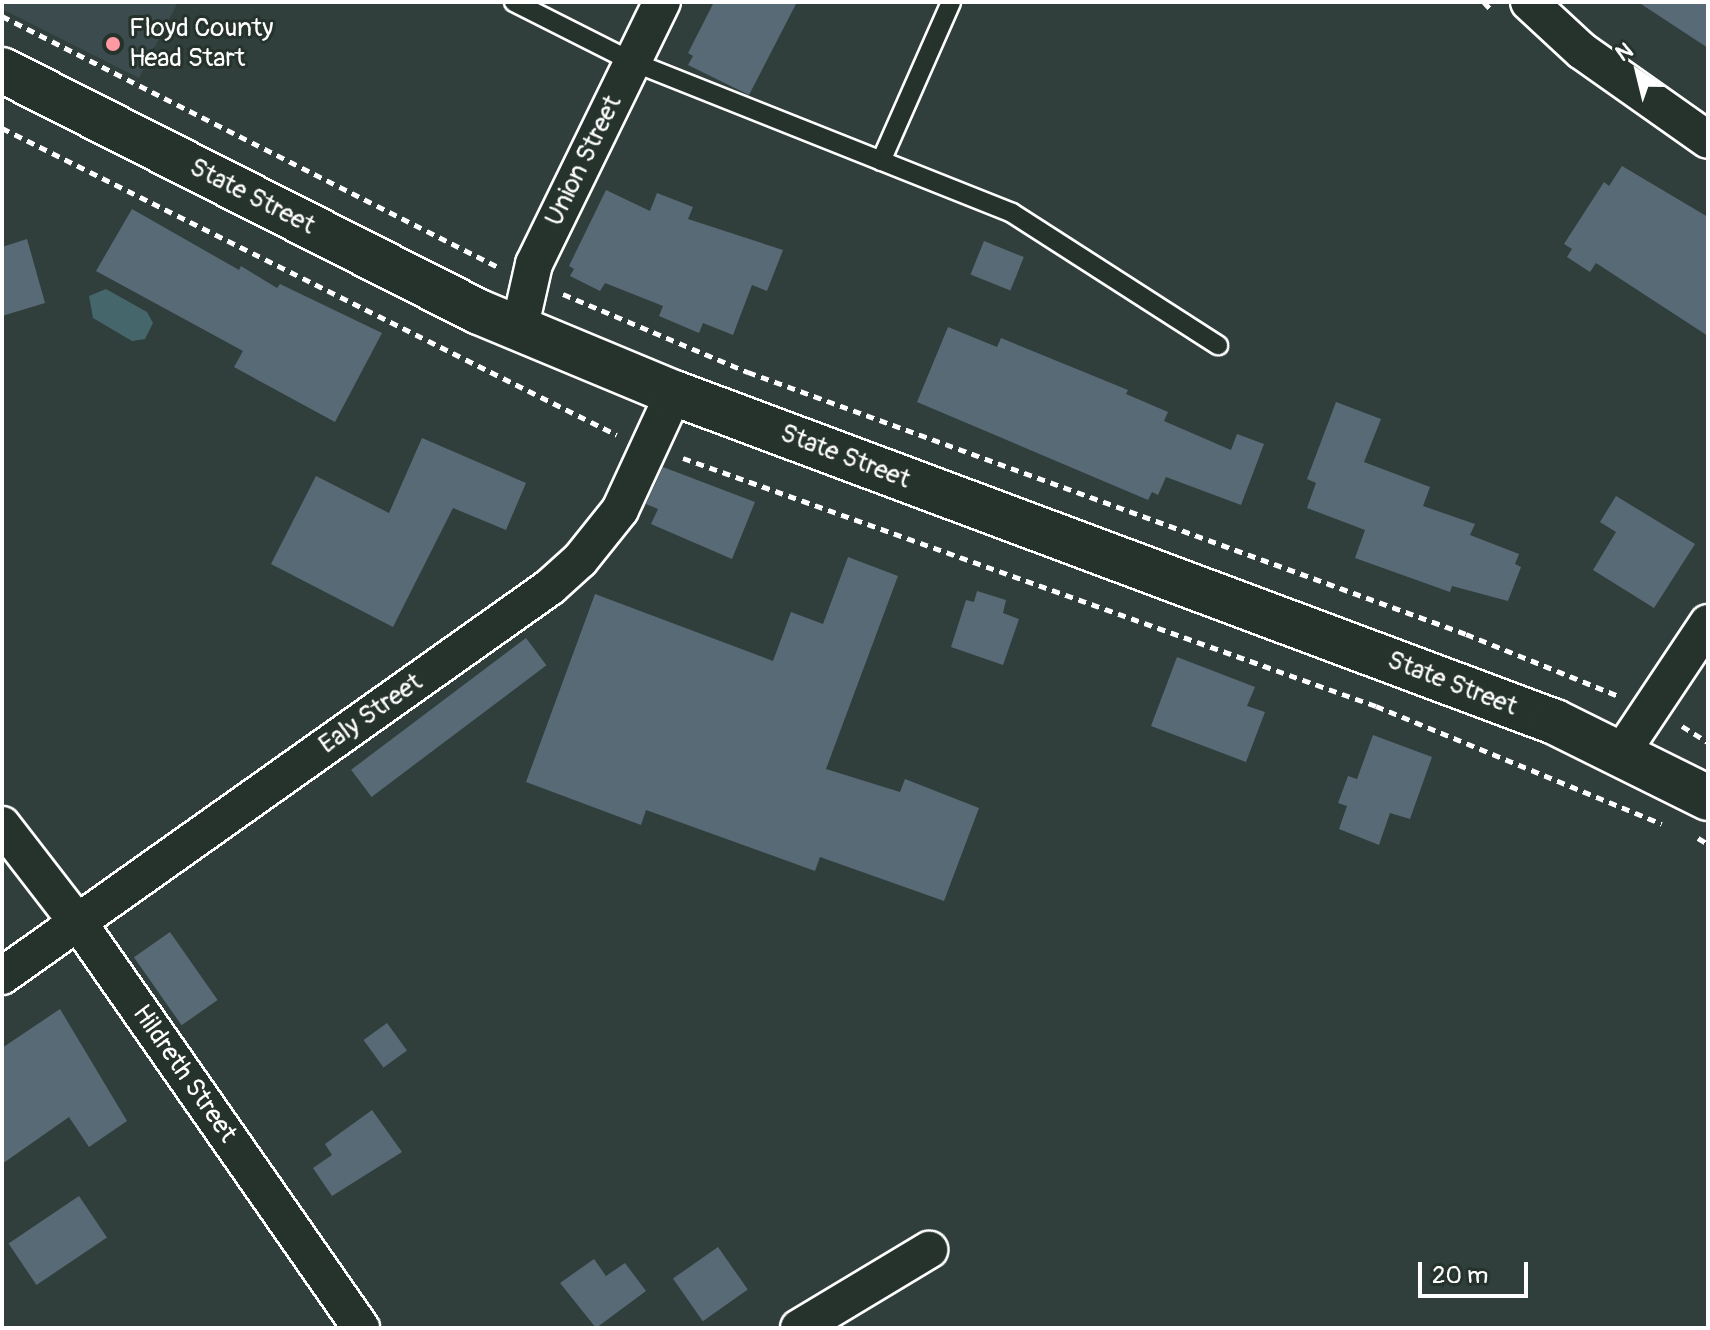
<!DOCTYPE html>
<style>
body{margin:0}
#map{position:relative;width:1710px;height:1330px;overflow:hidden;background:#303e3c;font-family:Pangolin,sans-serif}
div>[style]{position:absolute}
.built>*{inset:0;background:#3c4b4d}
.water>*{inset:0;background:#45676b}
.building>*{inset:0;background:#586a76;transform-origin:0 0}
.path>*{height:5px;margin-top:-2.5px;transform-origin:0;background:repeating-linear-gradient(90deg,#fff 0 8px,transparent 0 14px)}
.roads{filter:drop-shadow(2px 0 #fff) drop-shadow(-2px 0 #fff) drop-shadow(0 2px #fff) drop-shadow(0 -2px #fff)}
.service>*{height:18px;margin:-9px;padding:0 9px;transform-origin:9px;border-radius:9px;background:#26332d}
.minor>*{height:36px;margin:-18px;padding:0 18px;transform-origin:18px;border-radius:18px;background:#26332d}
.secondary>*{height:44px;margin:-22px;padding:0 22px;transform-origin:22px;border-radius:22px;background:#26332d}
.dots>*{width:22px;height:22px;translate:-50% -50%;box-sizing:border-box;border:4px solid #26332d;border-radius:50%}
span{translate:-50% -50%;white-space:nowrap;text-align:center;line-height:1.15;-webkit-text-stroke:6px #26332d;paint-order:stroke}
.poi-label{font-size:26px;color:#fff}
.left{translate:0 -50%;text-align:left}
.street-label{font-size:26px;color:#fff}
.frame{position:absolute;inset:0;border:4px solid #fff;pointer-events:none}
.north{position:absolute;left:1598px;top:32px;width:80px;height:80px;-webkit-text-stroke:6px #26332d;paint-order:stroke;rotate:325deg;font-size:22px;font-weight:700;line-height:32px;text-align:center;color:#fff}
.north::after{content:'';display:block;margin:auto;width:28px;height:36px;background:#fff;clip-path:polygon(50% 0,100% 100%,50% 72%,0 100%)}
.scale{position:absolute;left:1418px;top:1262px;width:110px;height:36px;box-sizing:border-box;border:4px solid #fff;border-top:0;padding-left:10px;font-size:24px;line-height:28px;white-space:nowrap;color:#fff;-webkit-text-stroke:6px #26332d;paint-order:stroke}
</style>
<div id="map">
<div class="built">
<div style="clip-path:polygon(2px 2px,178px 2px,139px 78px,2px 9px)"></div>
</div>
<div class="water">
<div style="clip-path:polygon(106px 289px,147px 312px,153px 323px,145px 339px,132px 341px,93px 318px,89px 296px)"></div>
</div>
<div class="building">
<div style="clip-path:polygon(714px 2px,797px 2px,749px 95px,688px 65px,693px 56px,688px 53px)"></div>
<div style="clip-path:polygon(1638px 2px,1708px 2px,1708px 48px)"></div>
<div style="clip-path:polygon(1622px 166px,1708px 217px,1708px 336px,1596px 263px,1590px 272px,1567px 257px,1572px 249px,1564px 244px,1604px 182px,1609px 186px)"></div>
<div style="clip-path:polygon(606px 190px,650px 211px,657px 193px,693px 207px,688px 219px,783px 250px,767px 291px,752px 285px,733px 335px,703px 323px,699px 333px,659px 316px,663px 306px,605px 283px,600px 291px,570px 276px,574px 269px,569px 266px)"></div>
<div style="clip-path:polygon(132px 209px,239px 270px,241px 266px,277px 288px,280px 284px,382px 333px,335px 422px,234px 367px,243px 351px,96px 271px)"></div>
<div style="clip-path:polygon(27px 239px,45px 303px,2px 316px,2px 247px)"></div>
<div style="left:984px;top:241px;width:43px;height:36px;rotate:22deg"></div>
<div style="clip-path:polygon(948px 327px,997px 347px,1001px 338px,1128px 390px,1126px 394px,1168px 412px,1164px 421px,1231px 450px,1237px 434px,1264px 444px,1241px 505px,1166px 477px,1158px 495px,1152px 492px,1148px 500px,917px 402px)"></div>
<div style="clip-path:polygon(1336px 402px,1381px 419px,1364px 462px,1430px 487px,1423px 506px,1475px 524px,1470px 535px,1519px 554px,1515px 564px,1521px 567px,1508px 601px,1452px 586px,1450px 592px,1355px 558px,1365px 530px,1307px 508px,1316px 483px,1307px 479px)"></div>
<div style="clip-path:polygon(422px 438px,526px 483px,506px 530px,453px 508px,393px 627px,271px 564px,316px 476px,389px 513px)"></div>
<div style="clip-path:polygon(663px 467px,755px 502px,732px 559px,651px 524px,658px 509px,646px 504px)"></div>
<div style="clip-path:polygon(1616px 496px,1695px 544px,1654px 608px,1593px 570px,1616px 532px,1600px 522px)"></div>
<div style="clip-path:polygon(848px 557px,898px 576px,826px 769px,900px 792px,905px 779px,979px 808px,944px 901px,820px 857px,815px 871px,646px 810px,641px 825px,526px 782px,595px 594px,773px 661px,791px 612px,823px 624px)"></div>
<div style="clip-path:polygon(977px 591px,1006px 600px,1003px 613px,1019px 619px,1003px 665px,951px 647px,966px 600px,974px 602px)"></div>
<div style="left:526px;top:638px;width:34px;height:219px;rotate:53deg"></div>
<div style="clip-path:polygon(1177px 657px,1255px 687px,1247px 706px,1265px 712px,1246px 762px,1151px 726px)"></div>
<div style="clip-path:polygon(1373px 735px,1432px 757px,1410px 819px,1390px 813px,1379px 845px,1339px 829px,1347px 806px,1338px 803px,1348px 776px,1357px 779px)"></div>
<div style="left:170px;top:932px;width:83px;height:44px;rotate:55deg"></div>
<div style="clip-path:polygon(60px 1009px,127px 1121px,89px 1147px,69px 1117px,2px 1164px,2px 1048px)"></div>
<div style="left:387px;top:1023px;width:34px;height:29px;rotate:54deg"></div>
<div style="clip-path:polygon(372px 1110px,402px 1152px,332px 1196px,313px 1168px,332px 1155px,325px 1144px)"></div>
<div style="left:79px;top:1196px;width:50px;height:85px;rotate:56deg"></div>
<div style="left:718px;top:1247px;width:52px;height:55px;rotate:55deg"></div>
<div style="clip-path:polygon(594px 1259px,606px 1276px,625px 1263px,646px 1291px,596px 1328px,560px 1283px)"></div>
</div>
<div class="path">
<div style="left:1484px;top:2px;width:13px;rotate:48deg"></div>
<div style="left:2px;top:16px;width:556px;rotate:26.84deg"></div>
<div style="left:2px;top:128px;width:687px;rotate:26.53deg"></div>
<div style="left:563px;top:294px;width:201px;rotate:22.9deg"></div>
<div style="left:748px;top:372px;width:764px;rotate:20.05deg"></div>
<div style="left:1466px;top:634px;width:165px;rotate:22.1deg"></div>
<div style="left:683px;top:458px;width:736px;rotate:19.69deg"></div>
<div style="left:1376px;top:706px;width:309px;rotate:22.4deg"></div>
<div style="left:1682px;top:726px;width:31px;rotate:32deg"></div>
<div style="left:1698px;top:838px;width:12px;rotate:31deg"></div>
</div>
<div class="roads">
<div class="service">
<div style="left:514px;top:2px;width:133px;rotate:26.8deg"></div>
<div style="left:633px;top:62px;width:408px;rotate:21.7deg"></div>
<div style="left:1012px;top:213px;width:245px;rotate:32.7deg"></div>
<div style="left:881px;top:161px;width:174px;rotate:-66.2deg"></div>
</div>
<div class="minor">
<div style="left:1529px;top:2px;width:72px;rotate:42.8deg"></div>
<div style="left:1582px;top:51px;width:154px;rotate:35.2deg"></div>
<div style="left:520px;top:326px;width:64px;rotate:-77.3deg"></div>
<div style="left:534px;top:264px;width:292px;rotate:-64deg"></div>
<div style="left:1622px;top:752px;width:155px;rotate:-56.3deg"></div>
<div style="left:2px;top:825px;width:139px;rotate:52.3deg"></div>
<div style="left:87px;top:935px;width:479px;rotate:55.1deg"></div>
<div style="left:2px;top:976px;width:672px;rotate:-35.37deg"></div>
<div style="left:550px;top:587px;width:40px;rotate:-42deg"></div>
<div style="left:580px;top:560px;width:64px;rotate:-51.3deg"></div>
<div style="left:620px;top:510px;width:129px;rotate:-65.2deg"></div>
<div style="left:799px;top:1328px;width:152px;rotate:-31deg"></div>
</div>
<div class="secondary">
<div style="left:2px;top:70px;width:535px;rotate:26.9deg"></div>
<div style="left:479px;top:312px;width:211px;rotate:22.6deg"></div>
<div style="left:674px;top:393px;width:940px;rotate:20.48deg"></div>
<div style="left:1555px;top:722px;width:171px;rotate:26.4deg"></div>
</div>
</div>
<div class="dots">
<div style="left:113px;top:44px;background:#ff9aa2"></div>
</div>
<div class="poi-label">
<span class="left" style="left:129px;top:44px">Floyd County<br>Head Start</span>
</div>
<div class="street-label">
<span style="left:584px;top:161px;rotate:-64deg">Union Street</span>
<span style="left:252px;top:197px;rotate:27deg">State Street</span>
<span style="left:845px;top:457px;rotate:21deg">State Street</span>
<span style="left:1452px;top:684px;rotate:21deg">State Street</span>
<span style="left:371px;top:714px;rotate:-35deg">Ealy Street</span>
<span style="left:184px;top:1074px;rotate:55deg">Hildreth Street</span>
</div>
<div class="frame"></div>
<div class="north">N</div>
<div class="scale">20 m</div>
</div>
